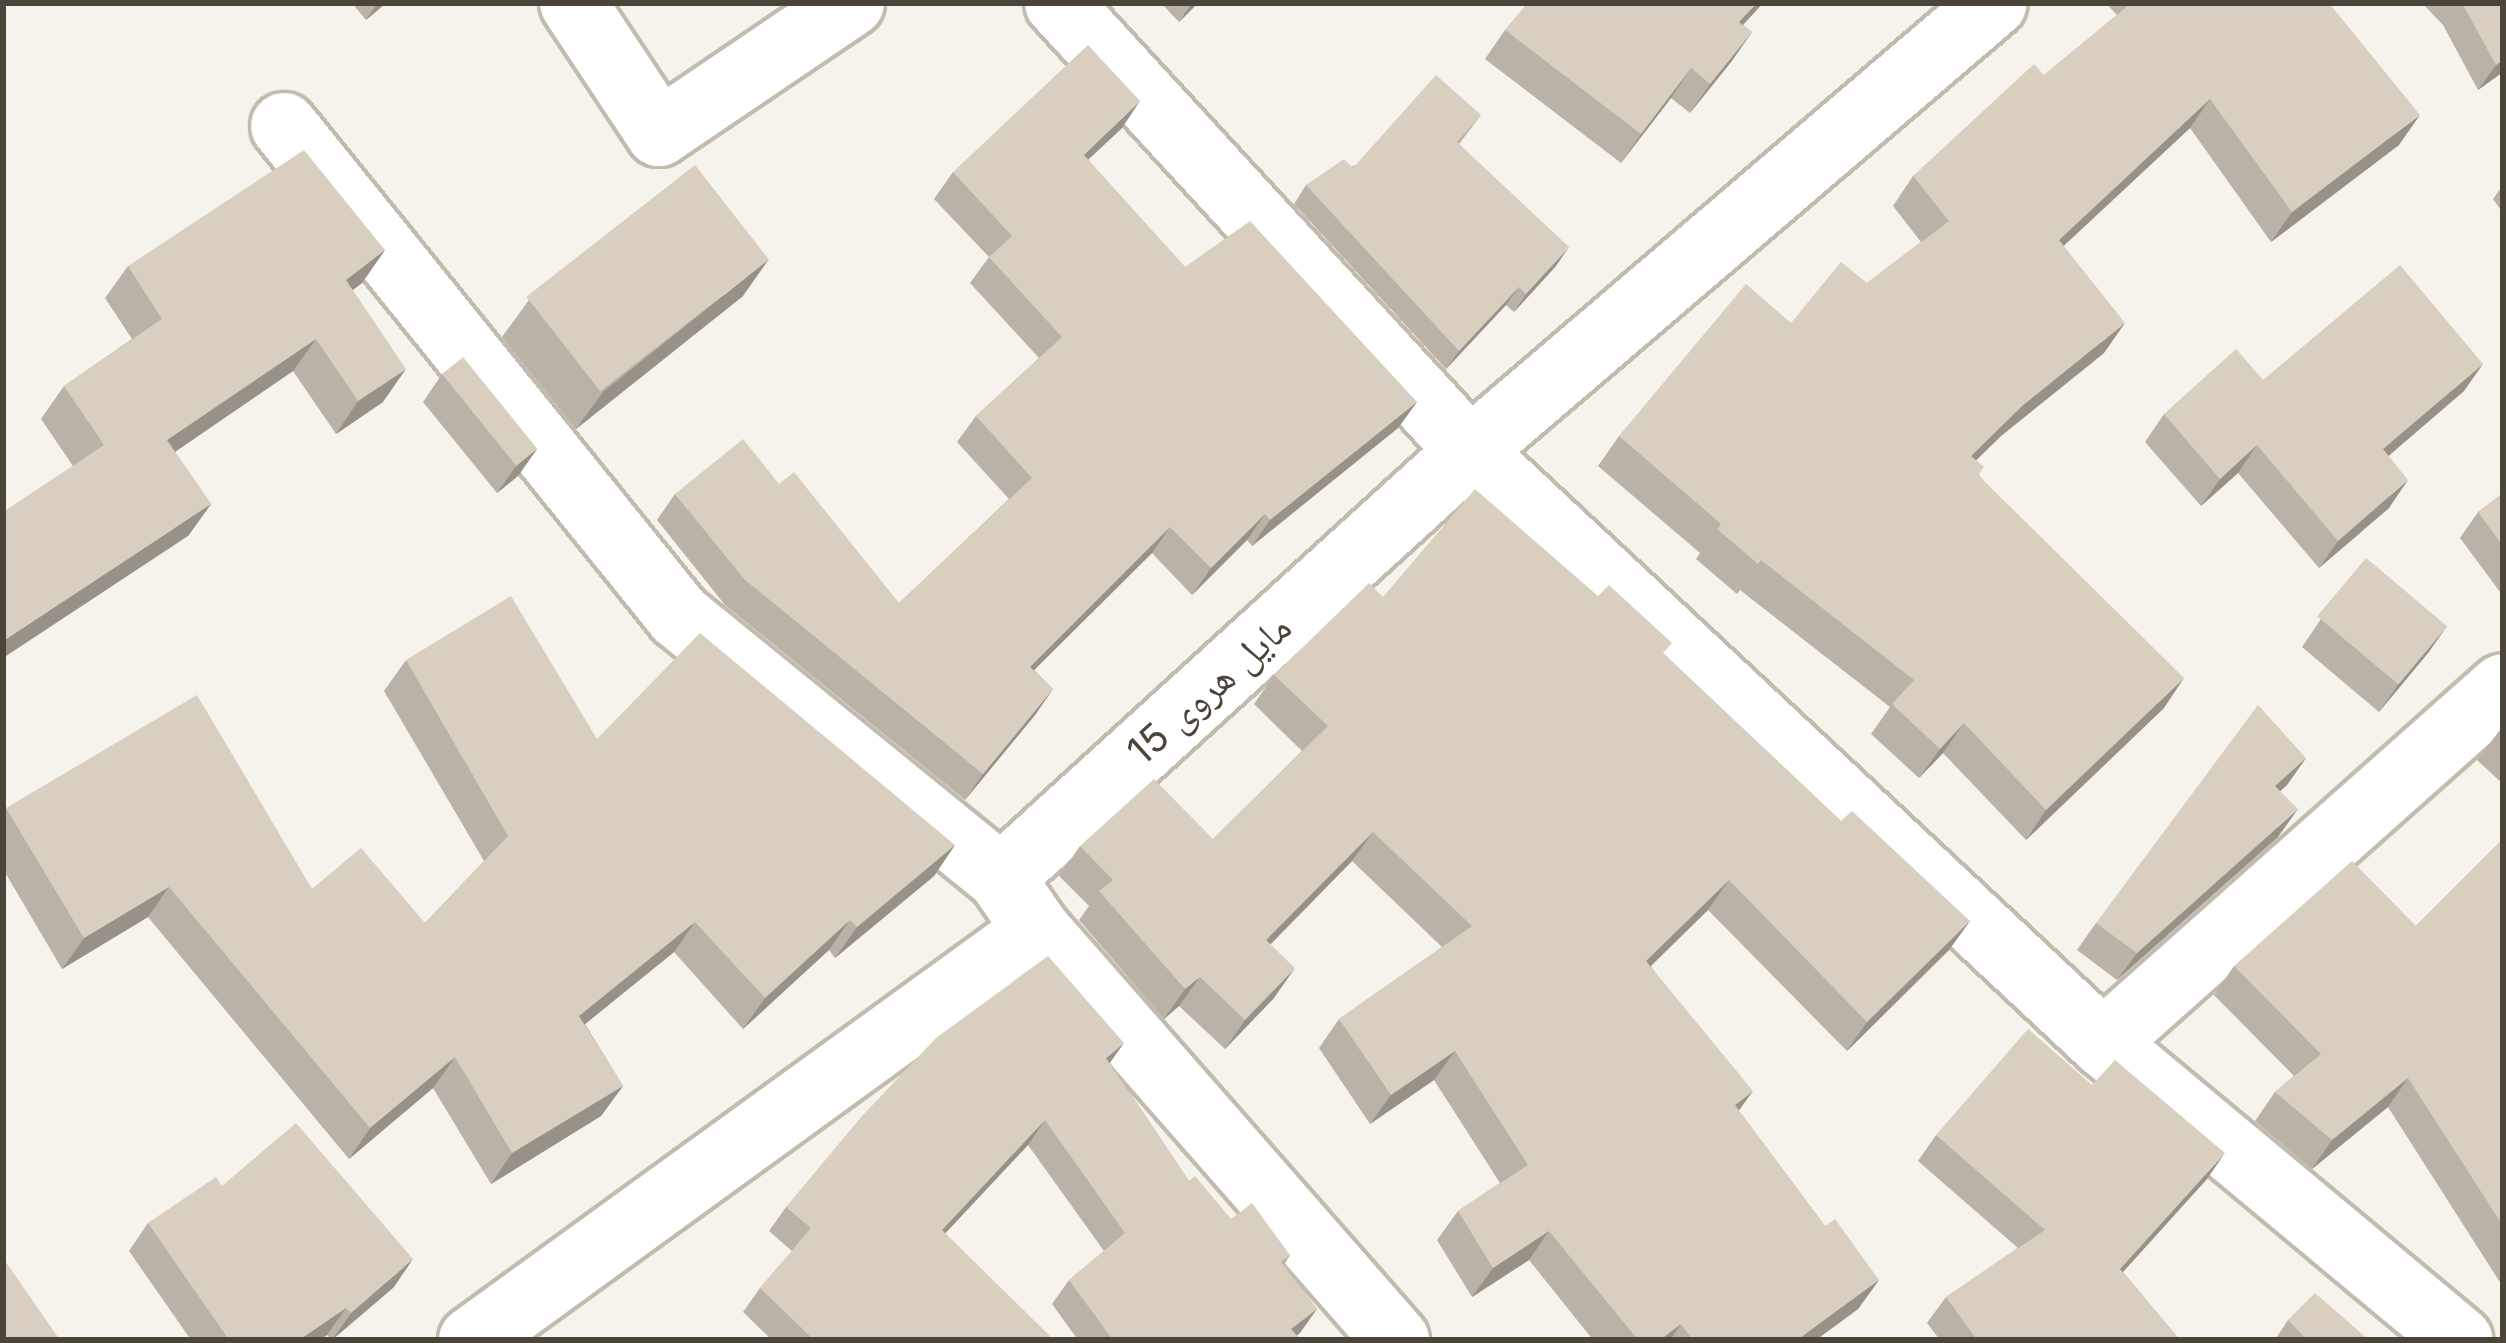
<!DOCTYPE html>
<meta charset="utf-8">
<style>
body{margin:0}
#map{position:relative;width:2506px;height:1343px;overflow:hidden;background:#f6f3ec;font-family:Inter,"Noto Naskh Arabic",sans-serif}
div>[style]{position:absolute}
.roads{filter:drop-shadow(3px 0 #c2bbae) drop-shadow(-3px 0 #c2bbae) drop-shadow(0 3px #c2bbae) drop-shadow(0 -3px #c2bbae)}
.minor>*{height:66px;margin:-33px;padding:0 33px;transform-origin:33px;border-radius:33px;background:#fff}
.wall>*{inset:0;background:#bab2a6}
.shaded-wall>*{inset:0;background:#979187}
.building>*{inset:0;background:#d8cfc1;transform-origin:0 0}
span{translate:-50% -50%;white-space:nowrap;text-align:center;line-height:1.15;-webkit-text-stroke:12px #fff;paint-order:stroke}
.street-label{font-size:39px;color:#4b4439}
.frame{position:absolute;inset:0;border:6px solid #4b4439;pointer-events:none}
</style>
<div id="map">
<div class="roads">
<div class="minor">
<div style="left:573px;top:3px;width:156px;rotate:56.5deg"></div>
<div style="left:659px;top:133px;width:232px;rotate:-34.1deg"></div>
<div style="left:1058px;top:3px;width:609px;rotate:47.4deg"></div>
<div style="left:1470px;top:451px;width:867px;rotate:43.08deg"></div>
<div style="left:2103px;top:1043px;width:464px;rotate:39.8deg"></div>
<div style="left:284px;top:126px;width:629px;rotate:51.13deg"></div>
<div style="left:679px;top:616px;width:415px;rotate:39.1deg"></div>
<div style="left:1037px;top:930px;width:545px;rotate:48.79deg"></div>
<div style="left:2103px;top:1043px;width:535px;rotate:-41.67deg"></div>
<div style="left:472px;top:1340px;width:698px;rotate:-35.97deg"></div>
<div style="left:1037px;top:930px;width:63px;rotate:-124.7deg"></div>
<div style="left:1001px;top:878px;width:634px;rotate:-42.32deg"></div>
<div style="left:1470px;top:451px;width:689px;rotate:-40.53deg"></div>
</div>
</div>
<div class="wall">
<div style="clip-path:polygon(352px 3px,386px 3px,366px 20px)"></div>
<div style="clip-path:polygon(1161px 3px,1198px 3px,1179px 22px)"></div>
<div style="clip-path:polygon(1528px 3px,1763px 3px,1743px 25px,1752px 32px,1731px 62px,1690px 113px,1671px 98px,1621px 163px,1485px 59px,1505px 30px)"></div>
<div style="clip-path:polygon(2106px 3px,2329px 3px,2399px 145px,2271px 242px,2190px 128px,2063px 246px,2104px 353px,2001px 436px,1976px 460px,1979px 475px,2164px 708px,2026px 840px,1943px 753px,1919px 778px,1871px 734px,1890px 707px,1740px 590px,1737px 594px,1696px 559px,1700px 553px,1598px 466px,1619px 436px,1791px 323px,1867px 283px,1921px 242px,1893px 206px,1913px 176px,2044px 75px,2117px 15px)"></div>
<div style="clip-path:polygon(2422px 3px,2503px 3px,2503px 72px,2478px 90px,2443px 25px)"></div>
<div style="clip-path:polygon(1481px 115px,1459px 144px,1556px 266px,1514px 312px,1506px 305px,1446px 369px,1294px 204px,1306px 185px)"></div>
<div style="clip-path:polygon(1122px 128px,1088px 160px,1185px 267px,1417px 402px,1398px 428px,1252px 546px,1247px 540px,1192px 595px,1152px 553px,1034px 670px,1053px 689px,1035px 715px,965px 800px,725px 605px,657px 520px,675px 494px,779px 484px,899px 603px,1009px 499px,957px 442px,976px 416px,1039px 358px,970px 283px,989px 257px,934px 199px,953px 172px)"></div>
<div style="clip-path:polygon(2503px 185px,2503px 213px,2493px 199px)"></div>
<div style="clip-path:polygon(385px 250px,362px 283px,352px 290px,383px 402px,336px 434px,293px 371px,175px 452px,211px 504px,188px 536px,73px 466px,41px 419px,64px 386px,132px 339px,105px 298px,128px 266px)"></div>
<div style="clip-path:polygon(743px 296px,576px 429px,502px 337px,529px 300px)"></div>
<div style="clip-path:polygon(442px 374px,537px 449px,518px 476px,497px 493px,423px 402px)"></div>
<div style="clip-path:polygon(2263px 380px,2464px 391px,2388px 456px,2389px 508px,2319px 568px,2238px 473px,2201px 506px,2145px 442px,2164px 414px)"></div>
<div style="clip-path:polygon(2503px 493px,2503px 596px,2460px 538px,2478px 512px)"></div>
<div style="clip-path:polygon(1383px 597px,1664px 654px,1841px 821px,1970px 921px,1949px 950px,1847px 1051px,1708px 910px,1651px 966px,1739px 1111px,1825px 1226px,1879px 1280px,1858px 1309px,1816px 1340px,1593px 1340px,1529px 1260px,1472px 1297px,1437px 1240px,1458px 1211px,1500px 1183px,1434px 1080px,1370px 1124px,1319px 1048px,1339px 1019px,1442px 947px,1352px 861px,1270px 945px,1274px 998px,1225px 1049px,1179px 1006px,1164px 1019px,1079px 920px,1089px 906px,1059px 876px,1080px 846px,1213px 839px,1302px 751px,1254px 704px,1274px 675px)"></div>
<div style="clip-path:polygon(2321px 619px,2447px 626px,2428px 653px,2379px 712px,2302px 647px)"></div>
<div style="clip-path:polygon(406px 660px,597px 739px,955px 845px,934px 876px,835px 958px,829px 950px,743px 1029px,674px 952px,585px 1024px,623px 1086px,601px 1116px,491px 1184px,433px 1088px,349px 1159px,148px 917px,62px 969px,3px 869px,3px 813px,6px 808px,312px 889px,425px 923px,484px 861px,384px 691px)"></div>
<div style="clip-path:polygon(2503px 726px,2503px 784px,2477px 760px)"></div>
<div style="clip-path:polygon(2306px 758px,2287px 785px,2280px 791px,2278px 837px,2117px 980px,2077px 950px,2096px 923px)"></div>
<div style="clip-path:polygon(2503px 839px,2503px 1287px,2388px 1107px,2312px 1169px,2255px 1121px,2275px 1092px,2294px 1076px,2214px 995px,2234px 966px,2416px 926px)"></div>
<div style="clip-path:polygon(1110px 1063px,1189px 1181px,1231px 1219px,1290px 1255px,1284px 1265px,1317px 1309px,1297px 1335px,1301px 1340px,1078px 1340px,1052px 1304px,1069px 1280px,1104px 1251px,1028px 1145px,945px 1233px,1048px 1340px,772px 1340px,743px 1312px,760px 1288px,792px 1251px,769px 1231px,786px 1207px)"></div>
<div style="clip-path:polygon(2092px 1085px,2207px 1179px,2123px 1272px,2180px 1340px,1940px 1340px,1927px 1323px,1946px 1297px,2018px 1248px,1918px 1161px,1936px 1135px)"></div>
<div style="clip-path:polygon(222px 1186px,394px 1287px,332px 1340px,327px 1335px,320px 1340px,191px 1340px,129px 1251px,148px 1223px)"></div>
<div style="clip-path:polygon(2288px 1320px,2369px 1340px,2275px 1340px)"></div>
</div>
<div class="shaded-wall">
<div style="clip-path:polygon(378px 3px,386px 3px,366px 20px)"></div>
<div style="clip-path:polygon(1192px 3px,1198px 3px,1179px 22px)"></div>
<div style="clip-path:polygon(1757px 3px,1763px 3px,1718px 52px,1739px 22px)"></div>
<div style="clip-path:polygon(1752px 32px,1731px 62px,1690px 113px,1710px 84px)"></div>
<div style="clip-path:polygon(2503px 60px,2503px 72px,2478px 90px,2496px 65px)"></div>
<div style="clip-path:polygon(1691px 68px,1671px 98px,1621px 163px,1641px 134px)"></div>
<div style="clip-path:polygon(2210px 99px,2190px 128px,2038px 270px,2059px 240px)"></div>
<div style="clip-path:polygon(1140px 101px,1122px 128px,1065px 181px,1084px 155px)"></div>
<div style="clip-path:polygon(2420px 115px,2399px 145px,2271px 242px,2292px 212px)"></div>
<div style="clip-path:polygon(1569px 247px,1556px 266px,1514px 312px,1526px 294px)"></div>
<div style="clip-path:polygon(385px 250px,362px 283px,323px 313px,346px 280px)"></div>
<div style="clip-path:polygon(769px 259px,743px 296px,576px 429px,603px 392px)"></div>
<div style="clip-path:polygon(1519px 287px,1506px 305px,1446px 369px,1459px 351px)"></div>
<div style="clip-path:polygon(2125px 323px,2104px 353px,2001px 436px,1950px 486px,1971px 456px,2022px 406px)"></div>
<div style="clip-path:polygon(316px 339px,293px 371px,144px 473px,167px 440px)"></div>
<div style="clip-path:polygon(2483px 364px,2464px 391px,2364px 477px,2383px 449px)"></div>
<div style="clip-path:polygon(406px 369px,383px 402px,336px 434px,358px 401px)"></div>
<div style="clip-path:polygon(1417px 402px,1398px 428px,1252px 546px,1270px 520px)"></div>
<div style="clip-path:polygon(2257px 445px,2238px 473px,2201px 506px,2220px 479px)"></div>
<div style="clip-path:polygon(537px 449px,518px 476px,497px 493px,516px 466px)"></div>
<div style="clip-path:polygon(2408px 480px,2389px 508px,2319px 568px,2338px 541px)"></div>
<div style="clip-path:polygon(211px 504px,188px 536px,3px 658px,3px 641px)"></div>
<div style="clip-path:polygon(1265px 514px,1247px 540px,1192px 595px,1211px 568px)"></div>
<div style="clip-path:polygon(1170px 527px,1152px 553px,1011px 693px,1030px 667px)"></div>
<div style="clip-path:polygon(2447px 626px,2428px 653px,2379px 712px,2398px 685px)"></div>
<div style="clip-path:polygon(2184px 678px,2164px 708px,2026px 840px,2046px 810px)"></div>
<div style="clip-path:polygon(1053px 689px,1035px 715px,965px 800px,983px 774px)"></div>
<div style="clip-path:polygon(1964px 723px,1943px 753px,1919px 778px,1940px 749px)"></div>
<div style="clip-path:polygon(2306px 758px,2287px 785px,2256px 813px,2275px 786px)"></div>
<div style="clip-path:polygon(2298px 809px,2278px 837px,2117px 980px,2137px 953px)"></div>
<div style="clip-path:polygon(1373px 832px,1352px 861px,1245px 970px,1266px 940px)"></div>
<div style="clip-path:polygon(955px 845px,934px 876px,835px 958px,857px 927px)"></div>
<div style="clip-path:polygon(1729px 880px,1708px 910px,1626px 990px,1646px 961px)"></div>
<div style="clip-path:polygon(169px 887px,148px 917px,62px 969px,84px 938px)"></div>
<div style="clip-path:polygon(850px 920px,829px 950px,743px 1029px,765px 998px)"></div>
<div style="clip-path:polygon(1970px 921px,1949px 950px,1847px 1051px,1867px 1022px)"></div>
<div style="clip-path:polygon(695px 922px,674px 952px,558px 1046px,579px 1016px)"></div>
<div style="clip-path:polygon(1295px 968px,1274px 998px,1225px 1049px,1245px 1020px)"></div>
<div style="clip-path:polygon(1200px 977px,1179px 1006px,1164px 1019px,1185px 989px)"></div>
<div style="clip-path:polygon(1124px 1043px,1107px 1067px,1106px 1058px)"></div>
<div style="clip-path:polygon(1455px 1051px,1434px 1080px,1370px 1124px,1391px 1095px)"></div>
<div style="clip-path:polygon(455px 1057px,433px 1088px,349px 1159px,370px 1128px)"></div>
<div style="clip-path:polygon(2408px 1078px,2388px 1107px,2312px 1169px,2332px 1140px)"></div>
<div style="clip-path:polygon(623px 1086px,601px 1116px,491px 1184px,512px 1153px)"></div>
<div style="clip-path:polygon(1753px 1091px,1732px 1120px,1735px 1105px)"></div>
<div style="clip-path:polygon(1045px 1120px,1028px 1145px,925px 1255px,942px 1230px)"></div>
<div style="clip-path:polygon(2225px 1153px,2207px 1179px,2102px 1295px,2120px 1269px)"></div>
<div style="clip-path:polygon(1549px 1231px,1529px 1260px,1472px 1297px,1493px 1268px)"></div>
<div style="clip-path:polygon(413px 1259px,394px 1287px,332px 1340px,351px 1313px)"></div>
<div style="clip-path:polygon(1879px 1280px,1858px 1309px,1816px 1340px,1797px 1340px)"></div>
<div style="clip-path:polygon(346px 1308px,327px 1335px,320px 1340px,299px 1340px)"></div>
<div style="clip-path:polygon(1317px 1309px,1300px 1333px,1291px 1340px,1291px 1329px)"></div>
<div style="clip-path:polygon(1681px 1324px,1670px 1340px,1660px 1340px)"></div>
</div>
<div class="building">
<div style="clip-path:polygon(1528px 3px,1757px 3px,1739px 22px,1752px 32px,1710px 84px,1691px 68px,1641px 134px,1505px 30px)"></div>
<div style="clip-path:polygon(2131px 3px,2329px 3px,2420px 115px,2292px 212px,2210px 99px,2059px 240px,2125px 323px,2022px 406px,1971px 456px,1984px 467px,1978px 475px,2184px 678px,2046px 810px,1964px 723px,1940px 749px,1892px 704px,1914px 680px,1761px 560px,1758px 564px,1717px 529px,1721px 524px,1619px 436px,1746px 284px,1791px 323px,1841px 262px,1867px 283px,1949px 221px,1913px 176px,2034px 64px,2044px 75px)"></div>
<div style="clip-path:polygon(2462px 3px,2503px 3px,2503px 60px,2496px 65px)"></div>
<div style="clip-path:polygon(1088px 45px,1140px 101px,1084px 155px,1185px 267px,1250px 221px,1417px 402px,1270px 520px,1265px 514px,1211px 568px,1170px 527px,1030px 667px,1053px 689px,983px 774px,744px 579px,675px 494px,743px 439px,779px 484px,794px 472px,899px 603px,1032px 478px,976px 416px,1062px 337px,989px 257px,1012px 236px,953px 172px)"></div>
<div style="clip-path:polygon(1436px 75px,1481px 115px,1457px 142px,1569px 247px,1526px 294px,1519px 287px,1459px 351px,1306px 185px,1344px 159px,1353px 168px)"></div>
<div style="clip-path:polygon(304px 150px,385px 250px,346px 280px,406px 369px,358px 401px,316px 339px,167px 440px,211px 504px,3px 641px,3px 512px,104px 445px,64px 386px,162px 319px,128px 266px)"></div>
<div style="left:695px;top:165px;width:120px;height:214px;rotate:52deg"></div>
<div style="clip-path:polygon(2400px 265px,2483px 364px,2383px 449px,2408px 480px,2338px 541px,2257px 445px,2220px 479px,2164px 414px,2236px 349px,2263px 380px)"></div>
<div style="left:463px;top:357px;width:118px;height:27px;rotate:51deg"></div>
<div style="clip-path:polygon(1475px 489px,1598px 596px,1609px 585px,1672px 643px,1663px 653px,1841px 821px,1852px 811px,1970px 921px,1867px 1022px,1729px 880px,1646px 961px,1753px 1091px,1735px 1105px,1825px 1226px,1835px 1219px,1879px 1280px,1797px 1340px,1693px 1340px,1681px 1324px,1660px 1340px,1638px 1340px,1549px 1231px,1493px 1268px,1458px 1211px,1528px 1165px,1455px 1051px,1391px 1095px,1339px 1019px,1472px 926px,1373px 832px,1266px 940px,1295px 968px,1245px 1020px,1200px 977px,1185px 989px,1099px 891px,1113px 880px,1080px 846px,1154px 779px,1213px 839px,1328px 726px,1274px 675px,1369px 583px,1383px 597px)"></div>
<div style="clip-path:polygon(2503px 493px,2503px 546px,2478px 512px)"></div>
<div style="left:2366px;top:558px;width:106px;height:76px;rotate:40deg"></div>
<div style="clip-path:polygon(511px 596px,597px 739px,700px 633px,955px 845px,857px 927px,850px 920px,765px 998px,695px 922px,579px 1016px,623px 1086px,512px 1153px,455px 1057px,370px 1128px,169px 887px,84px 938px,6px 808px,197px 695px,312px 889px,361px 848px,425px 923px,508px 836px,406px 660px)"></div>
<div style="clip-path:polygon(2258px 705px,2306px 758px,2275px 786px,2298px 809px,2137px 953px,2096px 923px)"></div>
<div style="clip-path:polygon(2503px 839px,2503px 1226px,2408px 1078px,2332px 1140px,2275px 1092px,2321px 1054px,2234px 966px,2352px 861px,2416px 926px)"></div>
<div style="clip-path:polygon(1048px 956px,1124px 1043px,1106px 1058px,1189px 1181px,1195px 1176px,1231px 1219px,1252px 1203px,1290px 1255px,1281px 1262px,1317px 1309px,1291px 1329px,1301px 1340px,1113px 1340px,1069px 1280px,1125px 1233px,1045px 1120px,942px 1230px,1050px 1336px,1046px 1340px,814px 1340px,760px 1288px,811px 1228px,786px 1207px,862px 1116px,936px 1038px)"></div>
<div style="clip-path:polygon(2028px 1029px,2092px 1085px,2115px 1060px,2225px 1153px,2120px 1269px,2180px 1340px,1977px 1340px,1946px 1297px,2045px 1230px,1936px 1135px)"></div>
<div style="clip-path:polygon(296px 1123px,413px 1259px,351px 1313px,346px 1308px,299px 1340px,229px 1340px,148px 1223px,216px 1177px,222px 1186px)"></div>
<div style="clip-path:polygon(3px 1258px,60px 1340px,3px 1340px)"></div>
<div style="clip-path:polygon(2315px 1293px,2369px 1340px,2307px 1340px,2288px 1320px)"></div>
</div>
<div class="street-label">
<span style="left:1209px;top:689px;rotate:-42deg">مایل هروی 15</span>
</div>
<div class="frame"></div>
</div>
